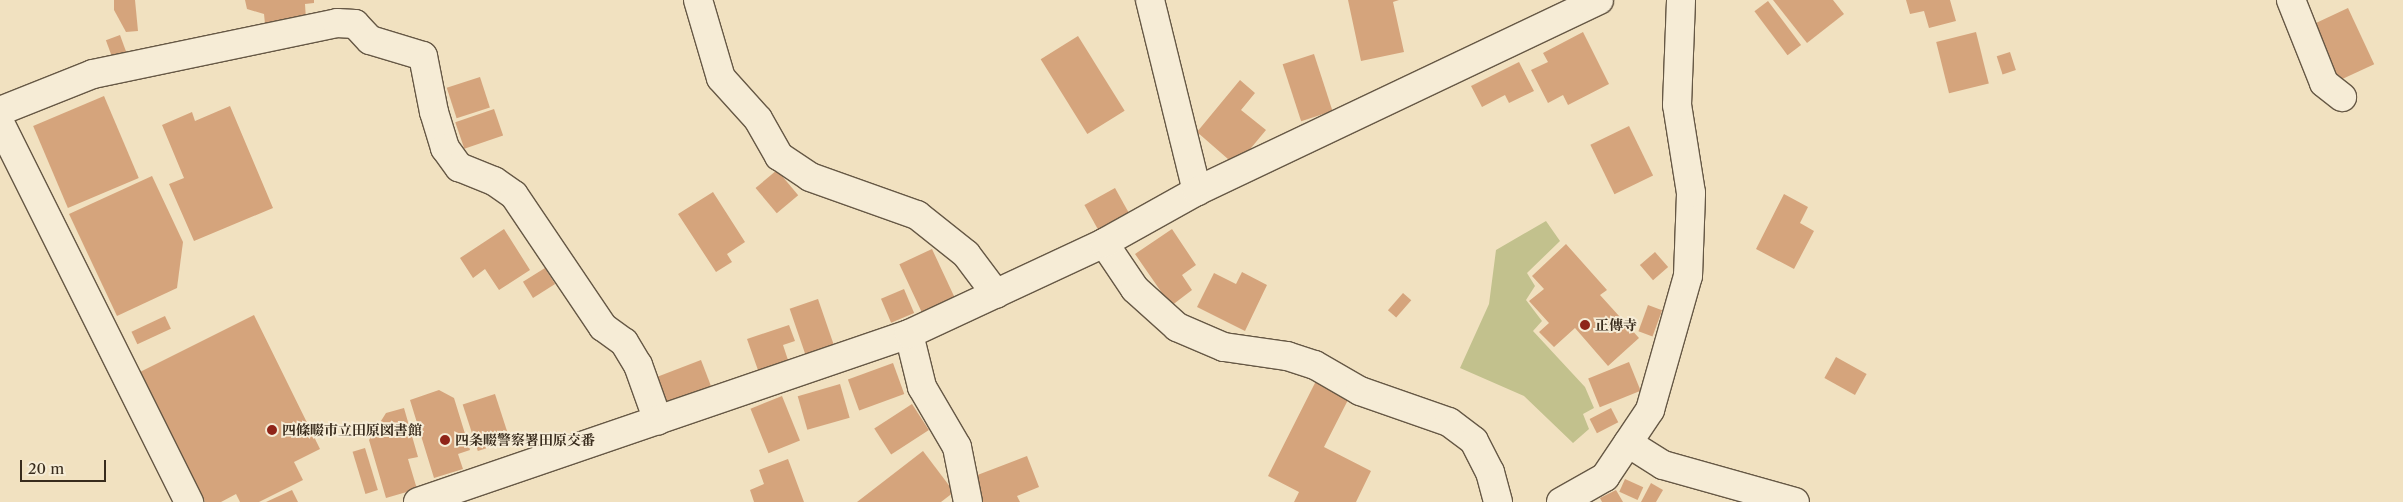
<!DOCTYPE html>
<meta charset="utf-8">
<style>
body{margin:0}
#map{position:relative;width:2403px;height:502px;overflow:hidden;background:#f1e1c0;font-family:"Libre Caslon Text","Noto Serif JP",serif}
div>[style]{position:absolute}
.green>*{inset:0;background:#c2c18d}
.building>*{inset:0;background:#d5a47c;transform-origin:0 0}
.roads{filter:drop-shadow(1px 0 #665845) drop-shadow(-1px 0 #665845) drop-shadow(0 1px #665845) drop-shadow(0 -1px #665845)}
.minor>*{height:28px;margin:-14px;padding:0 14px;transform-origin:14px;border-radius:14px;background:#f6ecd6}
.tertiary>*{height:28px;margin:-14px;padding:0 14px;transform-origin:14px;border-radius:14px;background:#f6ecd6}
.dots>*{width:14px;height:14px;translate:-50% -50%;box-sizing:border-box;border:2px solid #f6ecd6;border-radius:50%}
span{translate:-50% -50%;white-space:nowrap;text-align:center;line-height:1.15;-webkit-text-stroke:4px #f6ecd6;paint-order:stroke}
.poi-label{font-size:14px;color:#382b1c;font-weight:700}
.left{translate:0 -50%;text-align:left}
.scale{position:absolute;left:20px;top:460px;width:86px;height:22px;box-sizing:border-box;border:2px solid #382b1c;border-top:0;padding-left:6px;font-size:15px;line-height:18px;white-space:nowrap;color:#382b1c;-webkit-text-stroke:4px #f6ecd6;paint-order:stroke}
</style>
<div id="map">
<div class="green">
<div style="clip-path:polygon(1546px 221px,1560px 241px,1527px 273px,1535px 286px,1526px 300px,1542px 321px,1533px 331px,1585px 387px,1594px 408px,1583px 414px,1589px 429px,1573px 443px,1524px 396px,1460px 368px,1489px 304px,1496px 250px)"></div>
</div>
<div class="building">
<div style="clip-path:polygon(114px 0,135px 0,138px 31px,126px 32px,114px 10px)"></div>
<div style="clip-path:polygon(245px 0,314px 0,314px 3px,305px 4px,306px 20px,265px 24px,264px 14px,247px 9px)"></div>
<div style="clip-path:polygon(1348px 0,1399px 0,1393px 2px,1404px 52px,1361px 61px)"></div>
<div style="clip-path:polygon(1773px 0,1833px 0,1844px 14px,1807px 43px)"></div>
<div style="clip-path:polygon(1906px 0,1950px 0,1956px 21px,1929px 28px,1924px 11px,1910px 14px)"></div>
<div style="left:1768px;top:1px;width:55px;height:17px;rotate:53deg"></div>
<div style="left:2348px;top:8px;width:62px;height:43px;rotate:65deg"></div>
<div style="clip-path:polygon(1583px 32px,1609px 84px,1568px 105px,1563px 95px,1548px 103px,1531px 70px,1548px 62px,1543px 53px)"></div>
<div style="left:1976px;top:32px;width:53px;height:41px;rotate:76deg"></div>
<div style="left:120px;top:35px;width:23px;height:15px;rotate:70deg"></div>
<div style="left:1078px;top:36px;width:88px;height:44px;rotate:58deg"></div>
<div style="left:2010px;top:52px;width:19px;height:14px;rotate:72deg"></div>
<div style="left:1314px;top:54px;width:60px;height:33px;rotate:72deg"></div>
<div style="clip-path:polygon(1519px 62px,1534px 91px,1509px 103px,1505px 95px,1482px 107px,1471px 86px)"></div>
<div style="left:480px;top:77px;width:32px;height:35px;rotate:72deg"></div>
<div style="clip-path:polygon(1240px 80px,1255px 93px,1241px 110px,1266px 130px,1236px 166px,1197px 132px)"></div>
<div style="left:104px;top:96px;width:89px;height:77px;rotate:67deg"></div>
<div style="clip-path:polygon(230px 106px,273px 208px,194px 241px,169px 184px,184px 178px,162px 125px,192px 112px,195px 121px)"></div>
<div style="left:494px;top:109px;width:28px;height:41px;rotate:71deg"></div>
<div style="left:1629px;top:126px;width:55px;height:43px;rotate:64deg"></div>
<div style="left:777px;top:170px;width:33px;height:28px;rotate:50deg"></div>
<div style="clip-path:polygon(152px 176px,183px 242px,177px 288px,117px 316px,69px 214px)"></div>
<div style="left:1115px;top:188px;width:35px;height:35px;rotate:61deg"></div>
<div style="clip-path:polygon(713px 192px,745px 242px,727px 254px,732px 262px,716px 272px,678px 214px)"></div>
<div style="clip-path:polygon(1784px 194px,1808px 207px,1800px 223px,1814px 231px,1794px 269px,1756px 249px)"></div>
<div style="clip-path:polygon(504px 229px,530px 270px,499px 290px,485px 269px,473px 278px,460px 258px)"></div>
<div style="clip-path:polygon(1172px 229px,1196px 265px,1182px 275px,1192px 290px,1171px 306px,1135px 254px)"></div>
<div style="clip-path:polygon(1566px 244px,1607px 290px,1600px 295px,1639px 338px,1608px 366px,1575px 328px,1554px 347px,1539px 332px,1549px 323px,1529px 301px,1544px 289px,1532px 276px)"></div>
<div style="left:932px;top:249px;width:55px;height:36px;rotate:65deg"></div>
<div style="left:1655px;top:252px;width:20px;height:20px;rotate:49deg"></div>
<div style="left:545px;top:268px;width:19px;height:26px;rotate:58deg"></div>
<div style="clip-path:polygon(1242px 272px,1267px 285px,1245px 331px,1197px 307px,1214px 273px,1236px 284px)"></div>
<div style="left:904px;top:289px;width:26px;height:25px;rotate:67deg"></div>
<div style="left:1403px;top:293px;width:11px;height:23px;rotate:41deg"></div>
<div style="left:818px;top:299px;width:55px;height:30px;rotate:71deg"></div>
<div style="left:1648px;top:305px;width:15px;height:28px;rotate:20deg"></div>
<div style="clip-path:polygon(254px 315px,320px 449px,294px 462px,303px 480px,259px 502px,240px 502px,236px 494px,221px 502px,205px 502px,140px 372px)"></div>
<div style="left:165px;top:316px;width:14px;height:37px;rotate:65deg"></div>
<div style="clip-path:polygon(789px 325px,795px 341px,783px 345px,789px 363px,759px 373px,747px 339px)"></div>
<div style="left:1836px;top:357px;width:35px;height:24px;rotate:29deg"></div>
<div style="left:701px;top:360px;width:34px;height:53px;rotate:69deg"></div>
<div style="left:1629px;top:362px;width:31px;height:44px;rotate:68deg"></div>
<div style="left:893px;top:363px;width:33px;height:48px;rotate:70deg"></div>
<div style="clip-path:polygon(1317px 379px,1350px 396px,1324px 447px,1371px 471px,1356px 502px,1294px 502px,1299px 492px,1268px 476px)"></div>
<div style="left:840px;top:384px;width:35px;height:44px;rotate:74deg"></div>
<div style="clip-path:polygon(439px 390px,454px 398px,470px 450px,458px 454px,463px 469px,434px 478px,410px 400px)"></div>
<div style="left:495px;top:394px;width:49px;height:34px;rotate:72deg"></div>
<div style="left:782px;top:396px;width:48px;height:34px;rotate:68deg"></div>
<div style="left:912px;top:404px;width:31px;height:45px;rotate:57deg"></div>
<div style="clip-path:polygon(404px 408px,418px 457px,408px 459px,417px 489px,386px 498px,369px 440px,386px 413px)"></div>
<div style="left:1611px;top:408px;width:16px;height:24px;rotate:63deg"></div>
<div style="left:365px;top:448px;width:44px;height:13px;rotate:73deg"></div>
<div style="clip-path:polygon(923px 451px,954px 492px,941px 502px,857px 502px)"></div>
<div style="clip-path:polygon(1027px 456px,1039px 487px,1017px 496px,1020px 502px,976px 502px,967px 479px)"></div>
<div style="clip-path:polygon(788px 459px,804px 502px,754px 502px,750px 490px,764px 484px,759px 470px)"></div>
<div style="left:1625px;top:479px;width:20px;height:14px;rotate:24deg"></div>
<div style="clip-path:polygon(1651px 483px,1663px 490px,1656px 502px,1641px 502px)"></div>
<div style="clip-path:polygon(292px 490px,298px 502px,266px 502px)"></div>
<div style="clip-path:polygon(1616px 490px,1623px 502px,1602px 502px,1600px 498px)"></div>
</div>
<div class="roads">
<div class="minor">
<div style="left:698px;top:0;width:81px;rotate:73.6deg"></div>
<div style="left:721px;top:78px;width:55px;rotate:47.9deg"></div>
<div style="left:758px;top:119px;width:43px;rotate:60.4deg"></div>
<div style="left:779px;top:156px;width:37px;rotate:34deg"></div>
<div style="left:810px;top:177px;width:114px;rotate:19.6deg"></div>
<div style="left:917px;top:215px;width:63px;rotate:38.5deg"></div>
<div style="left:966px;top:254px;width:50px;rotate:53.1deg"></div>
<div style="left:1150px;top:0;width:197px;rotate:76.2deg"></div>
<div style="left:2291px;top:0;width:89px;rotate:68.3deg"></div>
<div style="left:2324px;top:83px;width:23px;rotate:38deg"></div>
<div style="left:0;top:111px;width:100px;rotate:-21.7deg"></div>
<div style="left:93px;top:74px;width:249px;rotate:-11.8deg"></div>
<div style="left:337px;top:23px;width:18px;rotate:3deg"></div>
<div style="left:355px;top:24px;width:22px;rotate:47deg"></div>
<div style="left:370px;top:40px;width:55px;rotate:16.8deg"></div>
<div style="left:423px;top:56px;width:57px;rotate:78.9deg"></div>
<div style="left:434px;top:112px;width:38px;rotate:73deg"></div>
<div style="left:445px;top:148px;width:24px;rotate:54deg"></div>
<div style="left:459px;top:167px;width:38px;rotate:22deg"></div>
<div style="left:494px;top:181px;width:24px;rotate:35deg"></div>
<div style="left:514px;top:195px;width:159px;rotate:56deg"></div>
<div style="left:603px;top:327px;width:26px;rotate:36deg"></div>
<div style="left:624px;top:342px;width:27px;rotate:59deg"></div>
<div style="left:638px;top:365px;width:59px;rotate:70.3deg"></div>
<div style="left:1104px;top:243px;width:55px;rotate:56deg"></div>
<div style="left:1135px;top:289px;width:57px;rotate:42.1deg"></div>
<div style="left:1177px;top:327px;width:51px;rotate:23.1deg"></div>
<div style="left:1224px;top:347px;width:64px;rotate:8.1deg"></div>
<div style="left:1287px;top:356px;width:29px;rotate:18deg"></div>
<div style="left:1315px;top:365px;width:52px;rotate:30deg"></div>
<div style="left:1360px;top:391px;width:94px;rotate:19.2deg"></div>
<div style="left:1449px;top:422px;width:31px;rotate:37deg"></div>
<div style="left:1474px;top:441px;width:35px;rotate:63deg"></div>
<div style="left:1490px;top:472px;width:31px;rotate:75deg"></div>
<div style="left:909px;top:334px;width:55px;rotate:76.2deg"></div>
<div style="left:922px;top:387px;width:69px;rotate:59.7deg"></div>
<div style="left:957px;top:447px;width:56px;rotate:78.7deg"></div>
<div style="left:1628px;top:443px;width:41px;rotate:32.2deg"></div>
<div style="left:1663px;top:465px;width:137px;rotate:15.7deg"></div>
<div style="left:418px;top:502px;width:519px;rotate:-18.89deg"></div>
<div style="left:909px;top:334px;width:215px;rotate:-25deg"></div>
<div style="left:1104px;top:243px;width:107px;rotate:-29.2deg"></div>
<div style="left:1197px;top:191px;width:445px;rotate:-25.4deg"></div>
<div style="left:1561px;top:502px;width:51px;rotate:-29.6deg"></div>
<div style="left:1605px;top:477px;width:81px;rotate:-56.1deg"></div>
<div style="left:1650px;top:410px;width:139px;rotate:-74.2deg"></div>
<div style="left:1688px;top:276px;width:83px;rotate:-87.9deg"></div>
<div style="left:1691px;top:193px;width:89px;rotate:-99deg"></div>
<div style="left:1677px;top:105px;width:105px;rotate:-87.8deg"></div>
</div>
<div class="tertiary">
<div style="left:0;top:123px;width:424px;rotate:63.5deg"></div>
</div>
</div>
<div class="dots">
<div style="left:1585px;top:325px;background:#8f2418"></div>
<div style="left:272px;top:430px;background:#8f2418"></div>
<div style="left:445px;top:440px;background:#8f2418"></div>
</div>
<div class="poi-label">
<span class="left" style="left:1595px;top:325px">正傳寺</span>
<span class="left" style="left:282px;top:430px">四條畷市立田原図書館</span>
<span class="left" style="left:455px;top:440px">四条畷警察署田原交番</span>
</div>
<div class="scale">20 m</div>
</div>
